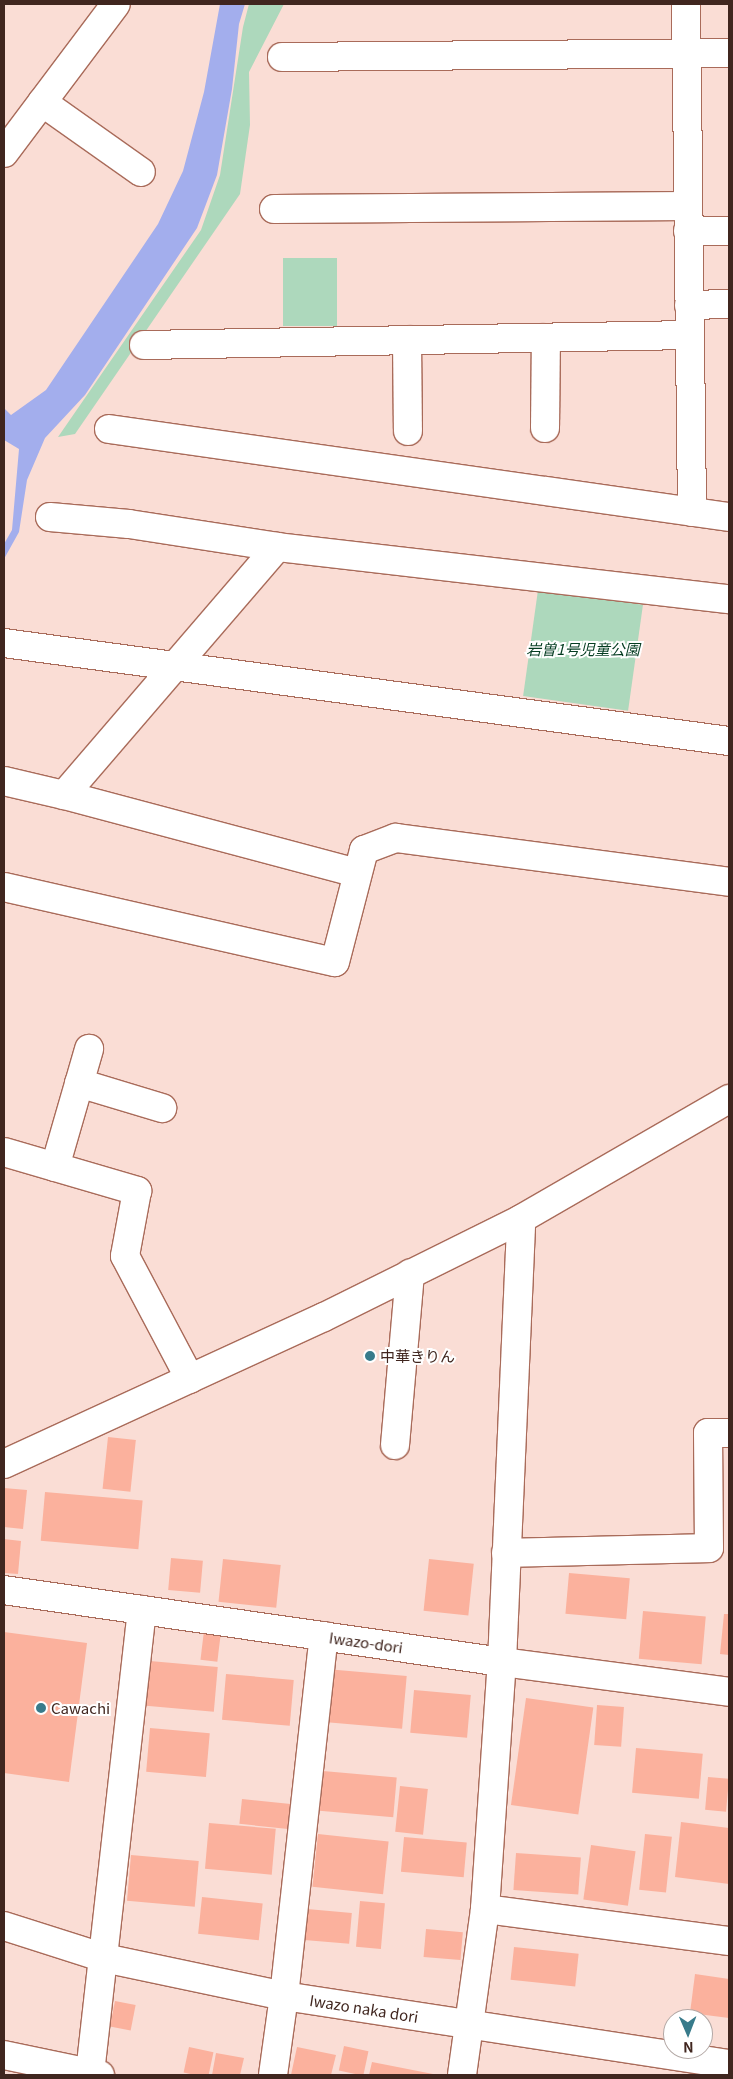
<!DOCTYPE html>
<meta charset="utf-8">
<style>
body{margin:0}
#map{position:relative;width:733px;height:2079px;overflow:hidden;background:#faddd5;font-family:Georgia,"Noto Sans JP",serif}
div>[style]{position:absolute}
.green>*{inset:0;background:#add8bc;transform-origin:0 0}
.water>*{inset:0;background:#a3aeed}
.building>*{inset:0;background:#fbb19d;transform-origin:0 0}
.roads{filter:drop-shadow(1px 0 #a96b5a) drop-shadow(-1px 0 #a96b5a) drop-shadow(0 1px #a96b5a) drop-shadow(0 -1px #a96b5a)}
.minor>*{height:28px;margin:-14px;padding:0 14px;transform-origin:14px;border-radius:14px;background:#fff}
.dots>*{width:14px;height:14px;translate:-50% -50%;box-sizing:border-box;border:2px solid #fff;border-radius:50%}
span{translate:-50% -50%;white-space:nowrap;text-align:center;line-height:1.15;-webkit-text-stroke:4px #fff;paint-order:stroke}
.park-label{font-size:15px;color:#043c21;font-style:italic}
.poi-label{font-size:15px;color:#40261f}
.left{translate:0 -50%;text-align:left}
.street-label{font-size:15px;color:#40261f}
.frame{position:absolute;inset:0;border:5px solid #40261f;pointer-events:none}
.north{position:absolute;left:663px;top:2009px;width:50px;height:50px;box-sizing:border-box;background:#fff;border:1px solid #b3a8a5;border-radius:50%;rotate:179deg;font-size:14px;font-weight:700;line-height:20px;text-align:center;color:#40261f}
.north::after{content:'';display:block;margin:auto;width:18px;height:22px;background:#387b8b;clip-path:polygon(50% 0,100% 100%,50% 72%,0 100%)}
</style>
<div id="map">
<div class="green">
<div style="clip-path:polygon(249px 4px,284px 4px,249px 72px,250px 125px,240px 194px,75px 434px,58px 437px,201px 230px,220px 175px,243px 27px)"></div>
<div style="left:337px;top:258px;width:68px;height:54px;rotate:90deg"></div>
<div style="left:538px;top:590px;width:106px;height:107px;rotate:8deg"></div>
</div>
<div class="water">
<div style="clip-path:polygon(220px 4px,245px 4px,239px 24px,232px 89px,217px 175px,197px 228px,85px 395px,45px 438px,27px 480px,19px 532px,4px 559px,4px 544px,12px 530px,19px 449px,4px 440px,4px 408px,11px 415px,46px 390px,158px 224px,183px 171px,204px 92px)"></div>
</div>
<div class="building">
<div style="left:108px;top:1437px;width:28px;height:52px;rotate:6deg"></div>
<div style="clip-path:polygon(4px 1488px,27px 1490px,23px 1529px,4px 1527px)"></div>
<div style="left:45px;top:1492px;width:98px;height:49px;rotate:5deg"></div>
<div style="clip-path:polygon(4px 1539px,21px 1541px,18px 1574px,4px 1573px)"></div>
<div style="left:171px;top:1558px;width:32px;height:32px;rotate:5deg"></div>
<div style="left:223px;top:1559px;width:58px;height:43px;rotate:6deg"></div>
<div style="left:429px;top:1559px;width:45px;height:52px;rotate:6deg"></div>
<div style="left:569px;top:1573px;width:61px;height:41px;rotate:5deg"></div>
<div style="left:643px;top:1611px;width:63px;height:48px;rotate:5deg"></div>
<div style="clip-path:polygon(724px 1614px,729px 1614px,729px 1655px,720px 1654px)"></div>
<div style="left:204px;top:1631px;width:17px;height:29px;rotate:7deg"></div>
<div style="clip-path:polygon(4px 1632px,87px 1643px,69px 1782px,4px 1773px)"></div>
<div style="left:150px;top:1661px;width:68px;height:45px;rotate:5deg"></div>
<div style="left:326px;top:1669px;width:81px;height:53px;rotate:5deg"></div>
<div style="left:226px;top:1674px;width:68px;height:46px;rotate:5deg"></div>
<div style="left:414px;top:1690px;width:57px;height:43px;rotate:5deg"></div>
<div style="left:526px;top:1698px;width:68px;height:108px;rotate:8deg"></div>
<div style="left:597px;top:1705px;width:27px;height:40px;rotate:4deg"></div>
<div style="left:150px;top:1728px;width:60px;height:44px;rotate:5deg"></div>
<div style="left:636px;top:1748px;width:67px;height:45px;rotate:5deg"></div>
<div style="left:323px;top:1771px;width:74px;height:40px;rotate:5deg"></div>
<div style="left:708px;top:1777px;width:21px;height:33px;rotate:5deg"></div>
<div style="left:400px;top:1786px;width:28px;height:46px;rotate:6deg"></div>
<div style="left:242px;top:1799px;width:49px;height:25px;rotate:6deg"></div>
<div style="clip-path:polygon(681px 1822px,729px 1828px,729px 1884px,675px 1877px)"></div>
<div style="left:209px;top:1823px;width:67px;height:46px;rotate:5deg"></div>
<div style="left:318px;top:1834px;width:71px;height:53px;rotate:6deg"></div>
<div style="left:645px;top:1834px;width:27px;height:56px;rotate:6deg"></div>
<div style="left:404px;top:1837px;width:63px;height:35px;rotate:5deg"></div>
<div style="left:591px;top:1845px;width:45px;height:55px;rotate:8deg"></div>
<div style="left:516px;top:1853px;width:65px;height:37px;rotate:4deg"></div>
<div style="left:131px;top:1855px;width:68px;height:46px;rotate:5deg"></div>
<div style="left:202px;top:1897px;width:61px;height:37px;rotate:6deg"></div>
<div style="left:360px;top:1901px;width:25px;height:46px;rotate:5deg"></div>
<div style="left:307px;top:1909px;width:45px;height:31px;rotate:5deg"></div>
<div style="left:426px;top:1929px;width:37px;height:28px;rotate:5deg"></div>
<div style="left:514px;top:1947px;width:65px;height:33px;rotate:6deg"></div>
<div style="clip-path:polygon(695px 1974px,729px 1979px,729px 2018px,690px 2013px)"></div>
<div style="left:115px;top:2001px;width:21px;height:26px;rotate:11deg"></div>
<div style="left:344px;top:2046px;width:25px;height:25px;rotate:12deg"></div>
<div style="left:189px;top:2047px;width:25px;height:26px;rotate:12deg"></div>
<div style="clip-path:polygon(297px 2047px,336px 2055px,331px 2075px,291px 2075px)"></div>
<div style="clip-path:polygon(216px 2053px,244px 2058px,240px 2075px,212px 2075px)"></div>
<div style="clip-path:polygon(372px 2062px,433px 2074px,433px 2075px,369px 2075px)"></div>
</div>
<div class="roads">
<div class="minor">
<div style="left:686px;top:4px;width:508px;rotate:89.32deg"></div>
<div style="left:282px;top:57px;width:447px;rotate:-0.5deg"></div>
<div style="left:42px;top:102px;width:121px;rotate:35.3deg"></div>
<div style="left:4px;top:153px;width:186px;rotate:-53.1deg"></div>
<div style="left:274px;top:209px;width:414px;rotate:-0.4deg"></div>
<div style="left:688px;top:231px;width:41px"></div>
<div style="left:689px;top:305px;width:40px;rotate:-1.4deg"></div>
<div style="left:407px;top:340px;width:91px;rotate:89.4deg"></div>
<div style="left:144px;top:345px;width:545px;rotate:-1.05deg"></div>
<div style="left:545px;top:428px;width:90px;rotate:-89.4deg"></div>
<div style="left:109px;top:429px;width:626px;rotate:8.08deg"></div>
<div style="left:50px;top:517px;width:79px;rotate:5.1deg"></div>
<div style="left:129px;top:524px;width:150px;rotate:8.8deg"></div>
<div style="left:4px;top:643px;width:732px;rotate:7.7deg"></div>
<div style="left:4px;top:781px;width:62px;rotate:13.1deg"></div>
<div style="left:357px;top:873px;width:303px;rotate:-165.1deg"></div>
<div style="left:64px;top:795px;width:327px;rotate:-49.3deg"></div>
<div style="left:277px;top:547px;width:455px;rotate:6.6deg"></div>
<div style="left:4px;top:887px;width:339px;rotate:12.8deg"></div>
<div style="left:335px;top:962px;width:116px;rotate:-75.5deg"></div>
<div style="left:364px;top:850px;width:34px;rotate:-21deg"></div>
<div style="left:396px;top:838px;width:336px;rotate:7.5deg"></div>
<div style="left:79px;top:1083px;width:87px;rotate:16.8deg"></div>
<div style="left:4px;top:1152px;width:139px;rotate:16.3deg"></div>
<div style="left:137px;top:1191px;width:66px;rotate:100.5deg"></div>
<div style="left:125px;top:1256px;width:139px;rotate:62.1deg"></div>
<div style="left:55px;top:1167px;width:123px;rotate:-73.9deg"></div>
<div style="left:395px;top:1445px;width:172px;rotate:-85deg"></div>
<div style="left:4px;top:1464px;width:352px;rotate:-24.7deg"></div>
<div style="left:324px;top:1317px;width:220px;rotate:-26.4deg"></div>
<div style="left:521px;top:1219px;width:240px;rotate:-30deg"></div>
<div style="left:506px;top:1553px;width:203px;rotate:-1.4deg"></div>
<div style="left:709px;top:1548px;width:115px;rotate:-90.5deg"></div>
<div style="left:708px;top:1433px;width:21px"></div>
<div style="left:4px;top:1590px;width:503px;rotate:8.23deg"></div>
<div style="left:502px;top:1662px;width:229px;rotate:7.5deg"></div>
<div style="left:485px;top:1909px;width:246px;rotate:7.5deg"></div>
<div style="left:4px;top:1926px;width:105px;rotate:17.7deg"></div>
<div style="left:104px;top:1958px;width:184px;rotate:11.9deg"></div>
<div style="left:284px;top:1996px;width:450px;rotate:8.7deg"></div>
<div style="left:4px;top:2055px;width:98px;rotate:11.8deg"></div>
<div style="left:90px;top:2073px;width:466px;rotate:-83.6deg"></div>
<div style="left:273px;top:2075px;width:80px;rotate:-82.1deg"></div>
<div style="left:284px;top:1996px;width:362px;rotate:-83.7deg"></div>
<div style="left:462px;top:2075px;width:168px;rotate:-82.1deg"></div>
<div style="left:485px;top:1909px;width:248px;rotate:-86.1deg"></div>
<div style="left:502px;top:1662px;width:443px;rotate:-87.5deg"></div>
</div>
</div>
<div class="dots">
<div style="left:370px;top:1356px;background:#387b8b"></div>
<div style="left:41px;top:1708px;background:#387b8b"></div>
</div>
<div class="park-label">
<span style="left:583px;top:649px">岩曽1号児童公園</span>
</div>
<div class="poi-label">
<span class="left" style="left:380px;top:1356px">中華きりん</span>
<span class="left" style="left:51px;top:1708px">Cawachi</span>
</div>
<div class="street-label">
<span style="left:366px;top:1642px;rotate:8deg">Iwazo-dori</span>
<span style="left:364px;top:2008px;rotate:9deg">Iwazo naka dori</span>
</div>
<div class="frame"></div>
<div class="north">N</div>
</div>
